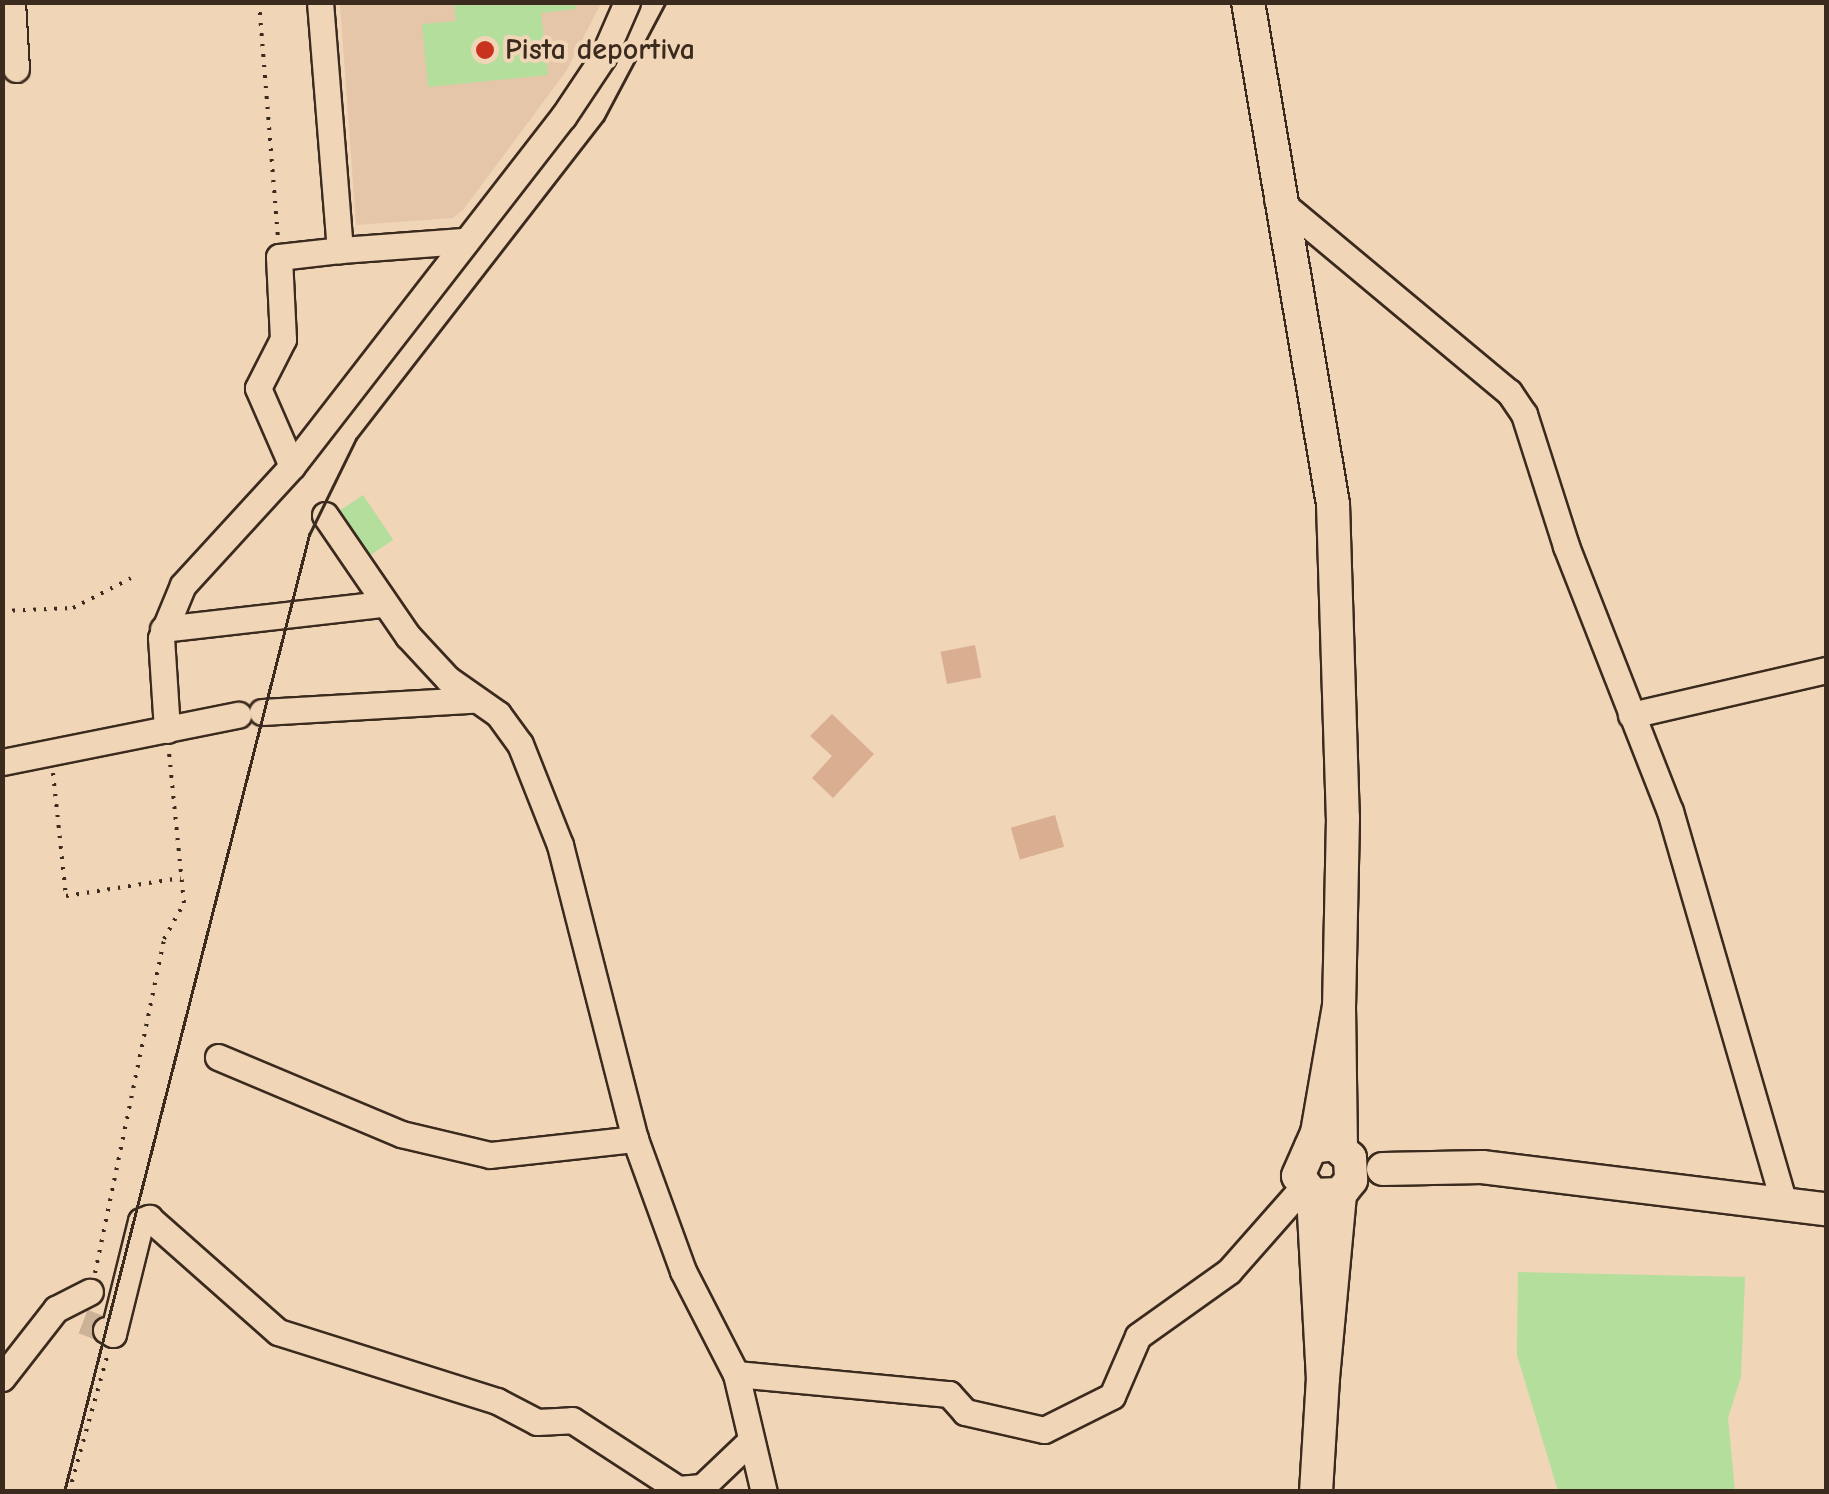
<!DOCTYPE html>
<style>
body{margin:0}
#map{position:relative;width:1829px;height:1494px;overflow:hidden;background:#f0d5b7;font-family:"Comic Neue",sans-serif}
div>[style]{position:absolute}
.built>*{inset:0;background:#e6c6a9}
.green>*{inset:0;background:#b3de9c;transform-origin:0 0}
.building>*{inset:0;background:#daae91;transform-origin:0 0}
.minor-tunnel>*{height:25px;margin-top:-12.5px;transform-origin:0;background:repeating-linear-gradient(90deg,#ccb398 0 25px,transparent 0 37px)}
.path>*{height:4px;margin-top:-2px;transform-origin:0;background:repeating-linear-gradient(90deg,#3b2a1e 0 2.5px,transparent 0 10.5px)}
.roads{filter:drop-shadow(2px 0 #3b2a1e) drop-shadow(-2px 0 #3b2a1e) drop-shadow(0 2px #3b2a1e) drop-shadow(0 -2px #3b2a1e)}
.minor>*{height:25px;margin:-12.5px;padding:0 12.5px;transform-origin:12.5px;border-radius:12.5px;background:#f0d5b7}
.major>*{height:32px;margin:-16px;padding:0 16px;transform-origin:16px;border-radius:16px;background:#f0d5b7}
.tram>*{height:2.5px;margin:-1.25px;padding:0 1.25px;transform-origin:1.25px;border-radius:1.25px;background:#3b2a1e}
.dots>*{width:28px;height:28px;translate:-50% -50%;box-sizing:border-box;border:5px solid #f0d5b7;border-radius:50%}
span{translate:-50% -50%;white-space:nowrap;text-align:center;line-height:1.15;-webkit-text-stroke:8px #f0d5b7;paint-order:stroke}
.poi-label{font-size:30px;color:#3b2a1e;font-weight:700}
.left{translate:0 -50%;text-align:left}
.frame{position:absolute;inset:0;border:5px solid #3b2a1e;pointer-events:none}
</style>
<div id="map">
<div class="built">
<div style="clip-path:polygon(340px 3px,601px 3px,567px 70px,463px 210px,453px 218px,356px 225px)"></div>
</div>
<div class="green">
<div style="clip-path:polygon(454px 3px,576px 3px,576px 9px,541px 13px,548px 75px,428px 87px,422px 24px,456px 21px)"></div>
<div style="left:363px;top:495px;width:54px;height:34px;rotate:56deg"></div>
<div style="clip-path:polygon(1518px 1272px,1745px 1277px,1741px 1377px,1728px 1418px,1735px 1491px,1558px 1491px,1517px 1355px)"></div>
</div>
<div class="building">
<div style="left:975px;top:645px;width:33px;height:35px;rotate:79deg"></div>
<div style="clip-path:polygon(832px 714px,874px 754px,833px 798px,812px 778px,832px 756px,810px 736px)"></div>
<div style="left:1055px;top:815px;width:33px;height:46px;rotate:74deg"></div>
</div>
<div class="minor-tunnel">
<div style="left:83px;top:1321px;width:25px;rotate:21deg"></div>
</div>
<div class="path">
<div style="left:259px;top:2px;width:236px;rotate:85.4deg"></div>
<div style="left:2px;top:611px;width:71px;rotate:-2.4deg"></div>
<div style="left:73px;top:608px;width:65px;rotate:-27.3deg"></div>
<div style="left:53px;top:773px;width:124px;rotate:84deg"></div>
<div style="left:66px;top:896px;width:116px;rotate:-8.9deg"></div>
<div style="left:95px;top:1273px;width:341px;rotate:-78.3deg"></div>
<div style="left:164px;top:939px;width:41px;rotate:-60.9deg"></div>
<div style="left:184px;top:903px;width:152px;rotate:-95.7deg"></div>
<div style="left:69px;top:1492px;width:144px;rotate:-74.3deg"></div>
</div>
<div class="roads">
<div class="minor">
<div style="left:12px;top:2px;width:67px;rotate:86.6deg"></div>
<div style="left:320px;top:2px;width:249px;rotate:85.4deg"></div>
<div style="left:340px;top:250px;width:124px;rotate:-4.2deg"></div>
<div style="left:1277px;top:199px;width:302px;rotate:39.8deg"></div>
<div style="left:1509px;top:392px;width:27px;rotate:56deg"></div>
<div style="left:1524px;top:414px;width:139px;rotate:72.3deg"></div>
<div style="left:1566px;top:546px;width:285px;rotate:68.6deg"></div>
<div style="left:1670px;top:811px;width:409px;rotate:73.8deg"></div>
<div style="left:292px;top:466px;width:85px;rotate:-113.6deg"></div>
<div style="left:258px;top:388px;width:55px;rotate:-63deg"></div>
<div style="left:283px;top:339px;width:82px;rotate:-92.8deg"></div>
<div style="left:279px;top:257px;width:61px;rotate:-6.5deg"></div>
<div style="left:325px;top:515px;width:147px;rotate:55.6deg"></div>
<div style="left:408px;top:636px;width:59px;rotate:47.1deg"></div>
<div style="left:448px;top:679px;width:61px;rotate:35deg"></div>
<div style="left:498px;top:714px;width:37px;rotate:54deg"></div>
<div style="left:520px;top:744px;width:109px;rotate:68.4deg"></div>
<div style="left:560px;top:845px;width:303px;rotate:75.7deg"></div>
<div style="left:635px;top:1139px;width:140px;rotate:70deg"></div>
<div style="left:683px;top:1271px;width:116px;rotate:62.8deg"></div>
<div style="left:736px;top:1374px;width:121px;rotate:76.7deg"></div>
<div style="left:163px;top:629px;width:220px;rotate:-6.5deg"></div>
<div style="left:262px;top:712px;width:211px;rotate:-3.3deg"></div>
<div style="left:1631px;top:715px;width:200px;rotate:-13deg"></div>
<div style="left:167px;top:730px;width:92px;rotate:-93.7deg"></div>
<div style="left:161px;top:638px;width:57px;rotate:-67.5deg"></div>
<div style="left:183px;top:585px;width:161px;rotate:-47.5deg"></div>
<div style="left:292px;top:466px;width:442px;rotate:-52.2deg"></div>
<div style="left:563px;top:117px;width:72px;rotate:-56.3deg"></div>
<div style="left:603px;top:57px;width:60px;rotate:-66.4deg"></div>
<div style="left:2px;top:762px;width:241px;rotate:-11.3deg"></div>
<div style="left:218px;top:1057px;width:199px;rotate:22.8deg"></div>
<div style="left:401px;top:1134px;width:91px;rotate:13.3deg"></div>
<div style="left:490px;top:1155px;width:146px;rotate:-6.3deg"></div>
<div style="left:106px;top:1330px;width:8px;rotate:30deg"></div>
<div style="left:113px;top:1334px;width:116px;rotate:-76.1deg"></div>
<div style="left:141px;top:1221px;width:9px;rotate:-21deg"></div>
<div style="left:149px;top:1218px;width:172px;rotate:41.5deg"></div>
<div style="left:278px;top:1332px;width:230px;rotate:17.5deg"></div>
<div style="left:497px;top:1401px;width:45px;rotate:27.7deg"></div>
<div style="left:537px;top:1422px;width:35px;rotate:-3deg"></div>
<div style="left:572px;top:1420px;width:126px;rotate:33.1deg"></div>
<div style="left:678px;top:1489px;width:24px;rotate:-5deg"></div>
<div style="left:702px;top:1487px;width:62px;rotate:-43.7deg"></div>
<div style="left:736px;top:1374px;width:214px;rotate:5.4deg"></div>
<div style="left:949px;top:1394px;width:24px;rotate:48deg"></div>
<div style="left:965px;top:1412px;width:81px;rotate:12.8deg"></div>
<div style="left:1044px;top:1430px;width:76px;rotate:-26.6deg"></div>
<div style="left:1112px;top:1396px;width:65px;rotate:-66.6deg"></div>
<div style="left:1138px;top:1336px;width:112px;rotate:-35.5deg"></div>
<div style="left:1229px;top:1271px;width:112px;rotate:-48.6deg"></div>
<div style="left:2px;top:1378px;width:88px;rotate:-52deg"></div>
<div style="left:56px;top:1309px;width:38px;rotate:-27deg"></div>
</div>
<div class="major">
<div style="left:1248px;top:2px;width:509px;rotate:80.39deg"></div>
<div style="left:1333px;top:504px;width:314px;rotate:88.2deg"></div>
<div style="left:1343px;top:818px;width:188px;rotate:91.2deg"></div>
<div style="left:1311px;top:1147px;width:23px;rotate:-7deg"></div>
<div style="left:1334px;top:1144px;width:21px;rotate:41deg"></div>
<div style="left:1350px;top:1158px;width:22px;rotate:87deg"></div>
<div style="left:1351px;top:1180px;width:18px;rotate:128deg"></div>
<div style="left:1340px;top:1194px;width:27px;rotate:178deg"></div>
<div style="left:1313px;top:1195px;width:24px;rotate:-128deg"></div>
<div style="left:1298px;top:1176px;width:47px;rotate:-66.2deg"></div>
<div style="left:1317px;top:1133px;width:129px;rotate:-80.2deg"></div>
<div style="left:1339px;top:1006px;width:142px;rotate:89.2deg"></div>
<div style="left:1383px;top:1169px;width:99px;rotate:-1.2deg"></div>
<div style="left:1482px;top:1167px;width:347px;rotate:7deg"></div>
<div style="left:1313px;top:1195px;width:183px;rotate:86.9deg"></div>
<div style="left:1323px;top:1378px;width:185px;rotate:-84.7deg"></div>
<div style="left:1316px;top:1492px;width:114px;rotate:-86.5deg"></div>
</div>
</div>
<div class="tram">
<div style="left:64px;top:1492px;width:988px;rotate:-75.64deg"></div>
<div style="left:309px;top:535px;width:107px;rotate:-63.9deg"></div>
<div style="left:356px;top:439px;width:403px;rotate:-52.2deg"></div>
<div style="left:603px;top:121px;width:135px;rotate:-62.1deg"></div>
</div>
<div class="dots">
<div style="left:485px;top:50px;background:#c8321e"></div>
</div>
<div class="poi-label">
<span class="left" style="left:505px;top:50px">Pista deportiva</span>
</div>
<div class="frame"></div>
</div>
